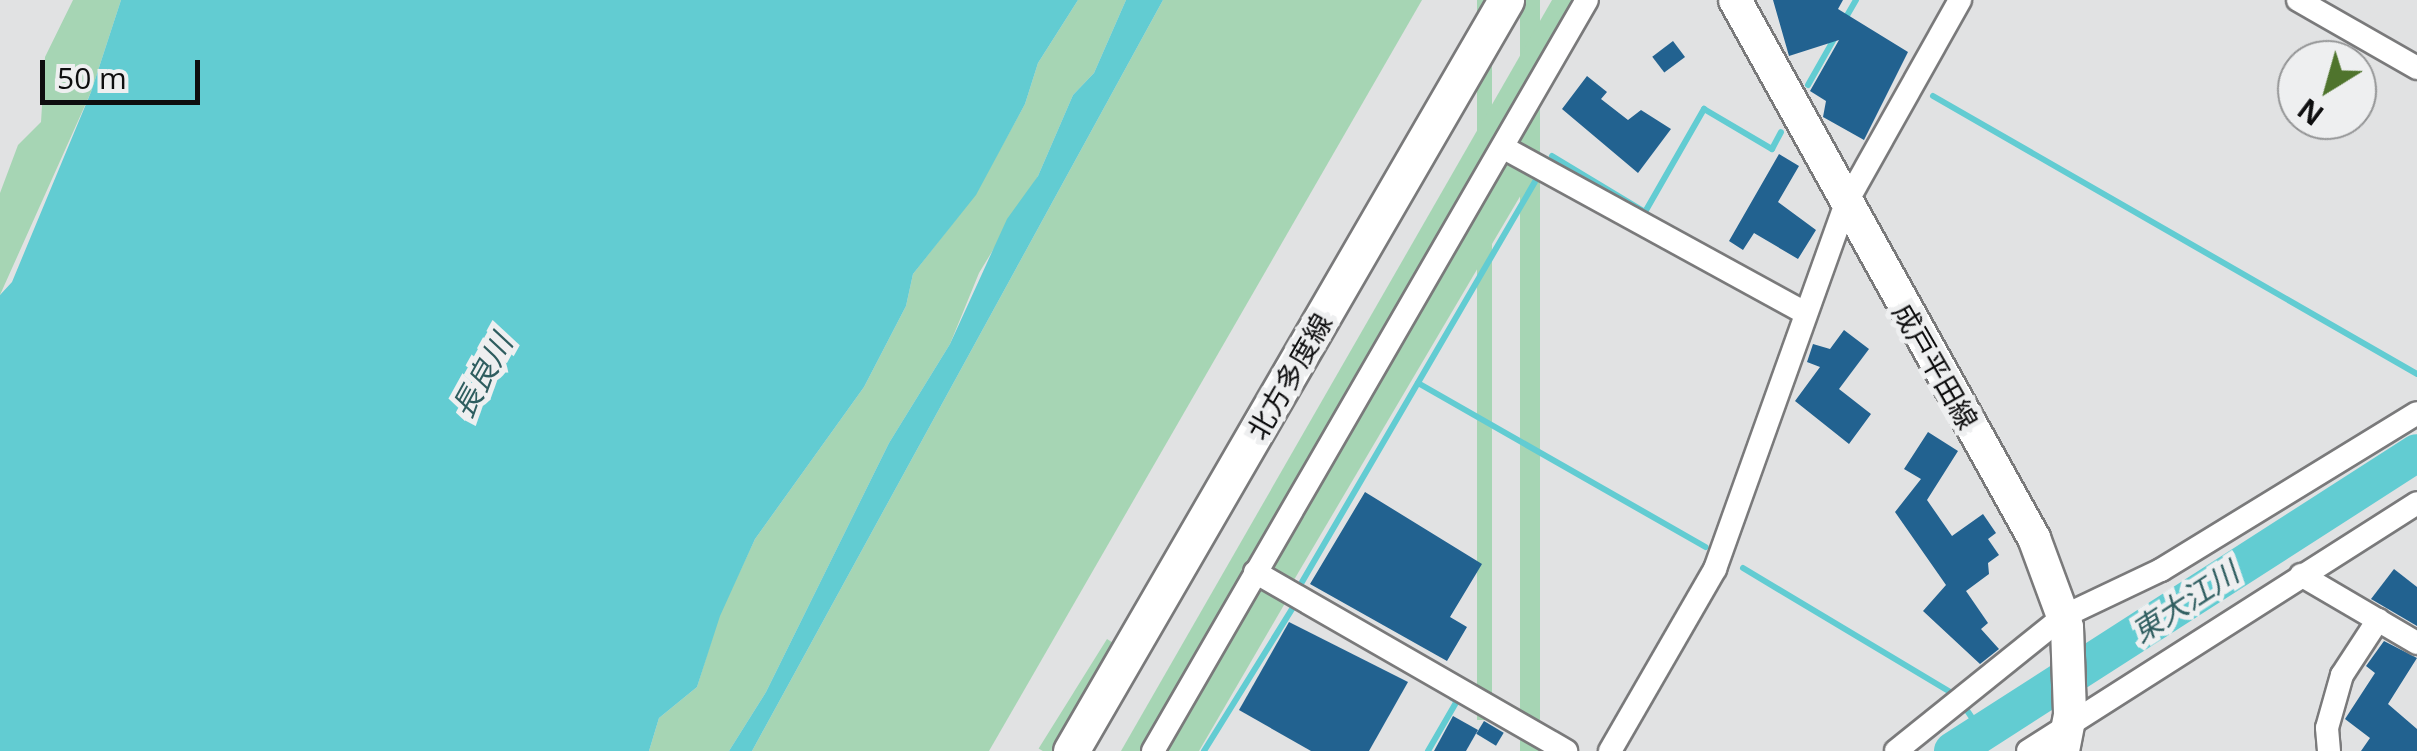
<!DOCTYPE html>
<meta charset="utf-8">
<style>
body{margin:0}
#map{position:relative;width:2417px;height:751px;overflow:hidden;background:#e1e2e3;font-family:"Open Sans","Noto Sans JP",sans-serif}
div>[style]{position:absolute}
.green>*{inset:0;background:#a6d5b4;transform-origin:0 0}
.water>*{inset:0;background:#62ccd2}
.stream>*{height:6px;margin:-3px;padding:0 3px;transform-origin:3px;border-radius:3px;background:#62ccd2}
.river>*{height:38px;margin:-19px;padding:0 19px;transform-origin:19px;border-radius:19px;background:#62ccd2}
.building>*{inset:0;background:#226290;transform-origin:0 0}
.roads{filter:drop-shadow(2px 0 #7a7a7b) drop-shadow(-2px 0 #7a7a7b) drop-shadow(0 2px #7a7a7b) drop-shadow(0 -2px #7a7a7b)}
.minor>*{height:22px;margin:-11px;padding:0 11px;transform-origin:11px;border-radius:11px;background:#fff}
.secondary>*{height:32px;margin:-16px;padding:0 16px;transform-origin:16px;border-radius:16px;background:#fff}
.primary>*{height:35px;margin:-17.5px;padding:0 17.5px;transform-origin:17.5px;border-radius:17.5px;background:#fff}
span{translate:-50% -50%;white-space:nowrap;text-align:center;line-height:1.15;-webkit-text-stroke:10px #eeeff0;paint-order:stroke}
.street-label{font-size:28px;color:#0e0e0f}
.water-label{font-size:30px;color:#2e5d5f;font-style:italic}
.north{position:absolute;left:2277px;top:40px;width:100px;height:100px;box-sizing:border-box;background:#eeeff0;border:2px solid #949596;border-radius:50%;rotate:217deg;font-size:28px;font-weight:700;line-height:40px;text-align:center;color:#0e0e0f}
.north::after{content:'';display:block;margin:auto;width:35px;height:45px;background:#4f742d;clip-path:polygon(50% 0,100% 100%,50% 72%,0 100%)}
.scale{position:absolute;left:40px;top:60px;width:160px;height:45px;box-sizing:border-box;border:5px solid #0e0e0f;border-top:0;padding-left:12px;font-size:30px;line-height:35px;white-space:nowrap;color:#0e0e0f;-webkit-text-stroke:8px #eeeff0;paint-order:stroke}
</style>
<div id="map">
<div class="green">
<div style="clip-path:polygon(73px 0,121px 0,91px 92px,0 295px,0 193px,18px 145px,41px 122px,45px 57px)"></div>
<div style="clip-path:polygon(1078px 0,1126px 0,1094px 73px,1073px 95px,1038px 176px,979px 273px,950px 344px,889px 443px,766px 692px,729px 751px,649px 751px,659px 718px,697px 687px,719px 616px,755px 539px,864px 387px,906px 306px,913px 274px,975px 195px,1025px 104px,1038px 63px)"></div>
<div style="clip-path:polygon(1163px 0,1422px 0,989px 751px,752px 751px)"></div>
<div style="left:1477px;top:0;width:15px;height:720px"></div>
<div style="left:1520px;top:0;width:20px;height:865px"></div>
<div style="clip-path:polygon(1552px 0,1581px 0,1143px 751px,1121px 751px)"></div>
<div style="clip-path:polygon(1517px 161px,1535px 171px,1291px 585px,1270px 568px,1502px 167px)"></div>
<div style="clip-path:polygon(1268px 587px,1288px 598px,1199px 751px,1161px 751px,1258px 589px)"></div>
<div style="left:1107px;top:639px;width:13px;height:129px;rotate:32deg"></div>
</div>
<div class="water">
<div style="clip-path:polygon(121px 0,1078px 0,1038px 63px,1025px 104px,976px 195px,913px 274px,906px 306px,864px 387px,755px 539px,720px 616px,697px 687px,659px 718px,649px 751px,0 751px,0 295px,12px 282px,91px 92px)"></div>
<div style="clip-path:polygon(1126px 0,1163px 0,752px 751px,729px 751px,766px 692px,889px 443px,950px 344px,1007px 219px,1038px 176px,1073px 95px,1094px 73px)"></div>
</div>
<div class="stream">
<div style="left:1845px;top:19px;width:22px;rotate:-60deg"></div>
<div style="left:1808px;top:85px;width:53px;rotate:-60.5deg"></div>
<div style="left:1933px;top:96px;width:558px;rotate:29.87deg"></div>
<div style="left:1552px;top:156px;width:109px;rotate:31.1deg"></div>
<div style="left:1645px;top:212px;width:119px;rotate:-60.2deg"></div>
<div style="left:1704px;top:109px;width:79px;rotate:30.5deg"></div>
<div style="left:1772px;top:149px;width:19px;rotate:-62deg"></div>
<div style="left:1418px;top:383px;width:331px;rotate:29.7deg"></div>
<div style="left:1743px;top:568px;width:241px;rotate:30.9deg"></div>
<div style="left:1302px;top:582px;width:467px;rotate:-59.8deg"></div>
<div style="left:1964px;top:706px;width:29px;rotate:56deg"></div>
<div style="left:1204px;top:751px;width:171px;rotate:-58.2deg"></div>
<div style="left:1428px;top:751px;width:58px;rotate:-59.9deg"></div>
<div style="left:1457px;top:701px;width:6px;rotate:-149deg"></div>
</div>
<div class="river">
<div style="left:1953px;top:751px;width:551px;rotate:-32.71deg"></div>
</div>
<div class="building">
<div style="clip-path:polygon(1773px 0,1843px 0,1838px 9px,1908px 52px,1864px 140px,1823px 117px,1826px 101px,1810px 91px,1839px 40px,1789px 56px)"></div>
<div style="left:1673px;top:41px;width:20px;height:26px;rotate:53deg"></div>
<div style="clip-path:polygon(1587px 76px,1607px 92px,1601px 99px,1628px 120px,1641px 110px,1671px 129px,1638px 173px,1562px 109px)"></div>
<div style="clip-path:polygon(1779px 154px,1799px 166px,1778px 202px,1816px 230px,1798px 259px,1754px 233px,1743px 250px,1729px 241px)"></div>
<div style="clip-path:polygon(1844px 330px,1869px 349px,1839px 389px,1871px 414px,1849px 444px,1795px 401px,1820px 367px,1807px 362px,1813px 344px,1830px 349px)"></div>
<div style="clip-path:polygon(1928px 432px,1958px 451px,1927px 500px,1952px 536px,1983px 514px,1996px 533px,1988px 539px,1999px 555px,1988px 563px,1989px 574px,1966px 591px,1988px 623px,1981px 629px,1999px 649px,1980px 664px,1923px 611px,1946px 585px,1895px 512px,1921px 479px,1904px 469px)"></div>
<div style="clip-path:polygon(1365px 492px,1482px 564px,1450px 617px,1467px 627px,1447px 661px,1310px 584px)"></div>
<div style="clip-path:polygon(2394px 569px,2417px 587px,2417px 626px,2371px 599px)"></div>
<div style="clip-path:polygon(1289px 622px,1408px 682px,1369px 751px,1311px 751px,1239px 710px)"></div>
<div style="clip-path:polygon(2384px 641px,2417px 658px,2388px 704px,2417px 729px,2417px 751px,2361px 751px,2370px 738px,2345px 719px,2375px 673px,2366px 666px)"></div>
<div style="clip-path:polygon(1453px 716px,1478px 730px,1466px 751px,1434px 751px)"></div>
<div style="left:1484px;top:721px;width:23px;height:15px;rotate:31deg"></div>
</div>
<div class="roads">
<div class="minor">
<div style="left:2298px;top:0;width:137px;rotate:29.7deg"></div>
<div style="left:1504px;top:148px;width:341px;rotate:28.7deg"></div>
<div style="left:1255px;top:572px;width:359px;rotate:29.9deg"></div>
<div style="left:2301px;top:575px;width:134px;rotate:30.4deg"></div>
<div style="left:1153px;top:751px;width:867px;rotate:-59.98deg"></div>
<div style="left:1610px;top:751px;width:210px;rotate:-60deg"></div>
<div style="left:1715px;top:569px;width:387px;rotate:-70.3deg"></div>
<div style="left:1845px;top:205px;width:235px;rotate:-60.7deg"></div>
<div style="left:1896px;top:751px;width:216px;rotate:-38.8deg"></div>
<div style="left:2064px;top:616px;width:107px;rotate:-25.4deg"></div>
<div style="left:2161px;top:570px;width:300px;rotate:-31.5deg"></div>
<div style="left:2028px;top:751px;width:461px;rotate:-32.5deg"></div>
<div style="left:2329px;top:751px;width:23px;rotate:-95deg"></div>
<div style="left:2327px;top:728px;width:55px;rotate:-74.2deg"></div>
<div style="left:2342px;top:675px;width:66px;rotate:-56.8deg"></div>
</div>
<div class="secondary">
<div style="left:1735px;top:0;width:616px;rotate:60.94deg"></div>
<div style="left:2034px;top:538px;width:95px;rotate:69.7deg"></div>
<div style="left:2067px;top:627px;width:88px;rotate:88deg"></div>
<div style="left:2070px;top:715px;width:37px;rotate:101deg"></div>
</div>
<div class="primary">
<div style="left:1071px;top:751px;width:868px;rotate:-59.92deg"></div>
</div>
</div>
<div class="street-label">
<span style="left:1936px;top:366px;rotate:60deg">成戸平田線</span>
<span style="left:1289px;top:376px;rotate:-60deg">北方多度線</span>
</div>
<div class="water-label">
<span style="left:482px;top:376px;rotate:-61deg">長良川</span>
<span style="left:2185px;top:602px;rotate:-33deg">東大江川</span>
</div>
<div class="north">N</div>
<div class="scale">50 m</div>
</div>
